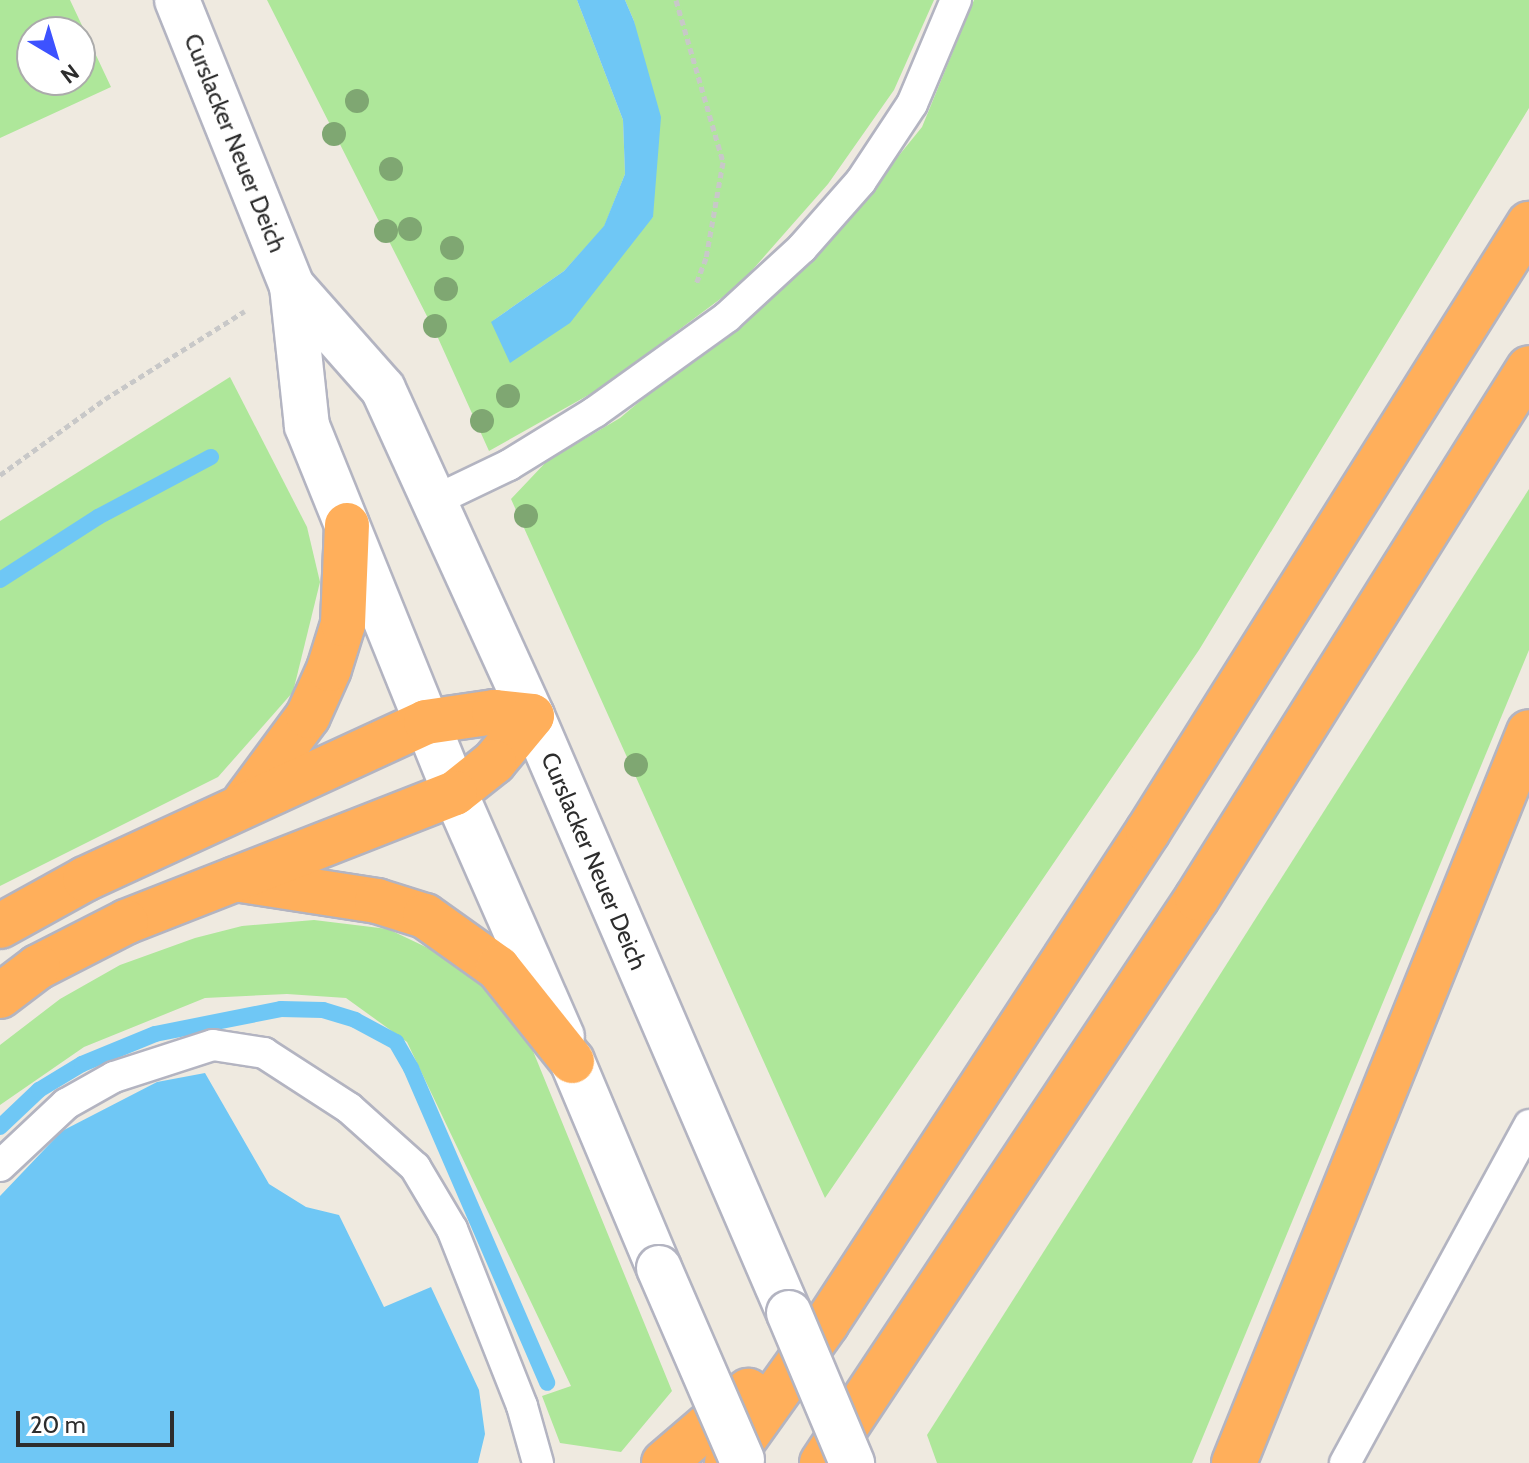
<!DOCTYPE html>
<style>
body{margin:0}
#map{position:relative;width:1529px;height:1463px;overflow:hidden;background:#efeae0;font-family:Cabin,sans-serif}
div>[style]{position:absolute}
.green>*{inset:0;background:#aee79a}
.water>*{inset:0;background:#6fc7f5}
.stream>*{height:16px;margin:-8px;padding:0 8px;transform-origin:8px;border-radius:8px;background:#6fc7f5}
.path>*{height:5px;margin-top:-2.5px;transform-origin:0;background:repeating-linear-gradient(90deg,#c8c8c8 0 6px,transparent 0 10px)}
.roads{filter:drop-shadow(2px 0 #b3b4c1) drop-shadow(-2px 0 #b3b4c1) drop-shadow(0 2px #b3b4c1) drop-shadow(0 -2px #b3b4c1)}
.service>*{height:30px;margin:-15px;padding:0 15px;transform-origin:15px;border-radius:15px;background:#fff}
.tertiary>*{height:44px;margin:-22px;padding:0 22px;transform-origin:22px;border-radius:22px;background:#fff}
.secondary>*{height:44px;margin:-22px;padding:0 22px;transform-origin:22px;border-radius:22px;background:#fff}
.motorway>*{height:44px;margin:-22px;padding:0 22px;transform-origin:22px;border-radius:22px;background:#ffaf5b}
.bridges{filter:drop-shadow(2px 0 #b3b4c1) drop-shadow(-2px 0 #b3b4c1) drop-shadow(0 2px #b3b4c1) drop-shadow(0 -2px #b3b4c1)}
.secondary-bridge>*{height:44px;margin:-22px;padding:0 22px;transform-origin:22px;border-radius:22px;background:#fff}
.trees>*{width:24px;height:24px;margin:-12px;border-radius:50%;background:#7fa772}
span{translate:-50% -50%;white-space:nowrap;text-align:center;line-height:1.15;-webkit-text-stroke:6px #fff;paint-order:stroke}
.street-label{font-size:24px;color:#2d2d2d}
.north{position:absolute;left:16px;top:16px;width:80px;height:80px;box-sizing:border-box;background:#fff;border:2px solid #ababab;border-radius:50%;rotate:142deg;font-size:22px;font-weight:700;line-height:32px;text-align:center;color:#2d2d2d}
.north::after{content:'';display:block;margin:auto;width:28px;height:36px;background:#3d52ff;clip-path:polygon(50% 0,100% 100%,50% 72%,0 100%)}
.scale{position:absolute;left:16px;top:1411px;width:158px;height:36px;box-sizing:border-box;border:4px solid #2d2d2d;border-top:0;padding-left:10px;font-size:24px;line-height:28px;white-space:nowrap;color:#2d2d2d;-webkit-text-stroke:6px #fff;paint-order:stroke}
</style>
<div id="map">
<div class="green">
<div style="clip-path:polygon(evenodd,0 0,70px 0,111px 87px,0 138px,0 0,32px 32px,80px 32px,80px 80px,32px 80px,32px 32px)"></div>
<div style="clip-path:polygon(267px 0,577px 0,623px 120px,625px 174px,604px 227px,564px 271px,491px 322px,653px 217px,634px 21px,625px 0,934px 0,894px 90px,828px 184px,739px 285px,601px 388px,489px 451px,438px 338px)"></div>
<div style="clip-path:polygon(974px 0,1529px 0,1529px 108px,1199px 650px,825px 1198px,511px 499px,547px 461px,620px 418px,827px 244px,922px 127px)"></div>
<div style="clip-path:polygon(230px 377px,307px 527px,320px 582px,293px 692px,218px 777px,0 886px,0 521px)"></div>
<div style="clip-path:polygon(1529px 489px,1529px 650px,1192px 1463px,937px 1463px,927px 1435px)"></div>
<div style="clip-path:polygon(314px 920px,388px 929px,449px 958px,492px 992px,533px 1051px,672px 1391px,621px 1452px,560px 1443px,542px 1396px,571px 1386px,407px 1042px,346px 998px,287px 994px,205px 998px,84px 1047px,0 1105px,0 1045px,60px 999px,120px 965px,195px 938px,242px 926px)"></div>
</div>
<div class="water">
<div style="clip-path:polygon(577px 0,625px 0,634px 21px,661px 117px,653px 217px,570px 323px,510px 363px,491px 322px,564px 271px,604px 226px,625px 174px,623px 120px)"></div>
<div style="clip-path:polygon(205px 1073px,269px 1184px,306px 1207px,339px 1215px,384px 1307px,431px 1287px,479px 1390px,485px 1434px,478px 1463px,0 1463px,0 1196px,62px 1131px,157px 1082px)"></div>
</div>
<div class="stream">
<div style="left:0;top:580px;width:117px;rotate:-32.7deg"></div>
<div style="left:98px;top:517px;width:128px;rotate:-28deg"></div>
<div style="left:0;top:1127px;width:54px;rotate:-43.5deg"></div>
<div style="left:39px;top:1090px;width:50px;rotate:-31.2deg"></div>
<div style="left:82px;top:1064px;width:79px;rotate:-22.3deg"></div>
<div style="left:155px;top:1034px;width:128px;rotate:-11.2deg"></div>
<div style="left:281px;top:1009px;width:42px;rotate:1.4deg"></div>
<div style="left:323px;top:1010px;width:34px;rotate:17deg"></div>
<div style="left:355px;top:1020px;width:47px;rotate:28.2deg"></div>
<div style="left:396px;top:1042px;width:30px;rotate:60deg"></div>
<div style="left:411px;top:1068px;width:343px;rotate:66.6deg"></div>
</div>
<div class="path">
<div style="left:676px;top:0;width:169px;rotate:73.8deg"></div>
<div style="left:723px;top:162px;width:97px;rotate:100deg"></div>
<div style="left:706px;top:258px;width:28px;rotate:111deg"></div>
<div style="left:0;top:475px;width:130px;rotate:-35.9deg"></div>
<div style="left:105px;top:399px;width:165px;rotate:-32.2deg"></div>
</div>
<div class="roads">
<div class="service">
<div style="left:436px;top:500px;width:81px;rotate:-25.6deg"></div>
<div style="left:509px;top:465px;width:101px;rotate:-31.6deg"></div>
<div style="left:595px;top:412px;width:163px;rotate:-35.7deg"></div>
<div style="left:727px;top:317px;width:102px;rotate:-42.6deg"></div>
<div style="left:802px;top:248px;width:89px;rotate:-48.6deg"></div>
<div style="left:861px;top:181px;width:92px;rotate:-56.5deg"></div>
<div style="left:912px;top:104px;width:113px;rotate:-67.1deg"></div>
<div style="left:0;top:1166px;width:91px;rotate:-43.2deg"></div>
<div style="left:66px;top:1104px;width:55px;rotate:-29.4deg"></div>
<div style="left:114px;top:1077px;width:104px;rotate:-17.9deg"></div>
<div style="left:213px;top:1045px;width:52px;rotate:8.9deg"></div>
<div style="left:264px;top:1053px;width:101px;rotate:32.9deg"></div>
<div style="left:349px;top:1108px;width:89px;rotate:41.8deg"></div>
<div style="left:415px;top:1167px;width:72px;rotate:59.2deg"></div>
<div style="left:452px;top:1229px;width:190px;rotate:68.4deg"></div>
<div style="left:522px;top:1406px;width:59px;rotate:74.3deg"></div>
<div style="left:1345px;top:1463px;width:385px;rotate:-61.4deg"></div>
</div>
<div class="tertiary">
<div style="left:177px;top:0;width:308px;rotate:68.1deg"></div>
<div style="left:292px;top:286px;width:141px;rotate:83.9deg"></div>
<div style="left:307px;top:426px;width:396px;rotate:68deg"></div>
<div style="left:455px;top:793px;width:266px;rotate:66.3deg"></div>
<div style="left:292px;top:286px;width:137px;rotate:48.5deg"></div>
<div style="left:383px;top:389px;width:359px;rotate:65.5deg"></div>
</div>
<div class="secondary">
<div style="left:532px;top:716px;width:650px;rotate:66.71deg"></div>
<div style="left:572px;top:1061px;width:225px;rotate:67.2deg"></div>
</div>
<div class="motorway">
<div style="left:245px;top:801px;width:106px;rotate:-53.5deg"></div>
<div style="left:308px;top:716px;width:51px;rotate:-65.9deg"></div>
<div style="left:329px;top:669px;width:47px;rotate:-72.7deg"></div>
<div style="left:343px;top:624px;width:99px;rotate:-87.7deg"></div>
<div style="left:235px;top:879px;width:144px;rotate:8.8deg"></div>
<div style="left:377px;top:901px;width:50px;rotate:17.4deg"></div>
<div style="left:425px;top:916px;width:90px;rotate:35.5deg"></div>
<div style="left:498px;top:968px;width:119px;rotate:51.5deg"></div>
<div style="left:0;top:926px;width:97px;rotate:-28.9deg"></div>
<div style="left:85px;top:879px;width:375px;rotate:-24.7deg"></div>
<div style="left:426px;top:722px;width:69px;rotate:-8.4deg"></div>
<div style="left:494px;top:712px;width:38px;rotate:6deg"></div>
<div style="left:532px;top:716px;width:60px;rotate:129.6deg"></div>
<div style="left:494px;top:762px;width:50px;rotate:141.5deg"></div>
<div style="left:455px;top:793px;width:353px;rotate:158.6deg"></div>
<div style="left:126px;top:922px;width:99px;rotate:152.9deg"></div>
<div style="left:38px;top:967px;width:48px;rotate:142.7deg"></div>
<div style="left:664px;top:1463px;width:111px;rotate:-40.6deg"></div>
<div style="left:727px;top:1463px;width:171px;rotate:-54.5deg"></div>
<div style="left:826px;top:1324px;width:589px;rotate:-56.85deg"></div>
<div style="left:1148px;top:831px;width:717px;rotate:-57.88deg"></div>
<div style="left:822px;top:1463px;width:678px;rotate:-56.43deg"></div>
<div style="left:1197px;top:898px;width:625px;rotate:-57.94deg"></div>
<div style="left:1234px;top:1463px;width:788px;rotate:-68.02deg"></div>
</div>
</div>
<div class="bridges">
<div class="secondary-bridge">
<div style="left:659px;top:1268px;width:209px;rotate:66.6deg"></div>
<div style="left:789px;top:1313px;width:163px;rotate:67.2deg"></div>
</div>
</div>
<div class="trees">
<div style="left:357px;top:101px"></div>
<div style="left:334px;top:134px"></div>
<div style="left:391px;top:169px"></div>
<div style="left:410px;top:229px"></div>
<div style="left:386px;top:231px"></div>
<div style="left:452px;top:248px"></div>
<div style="left:446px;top:289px"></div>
<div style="left:435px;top:326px"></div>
<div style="left:508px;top:396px"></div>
<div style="left:482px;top:421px"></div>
<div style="left:526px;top:516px"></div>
<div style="left:636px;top:765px"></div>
</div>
<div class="street-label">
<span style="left:235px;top:143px;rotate:68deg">Curslacker Neuer Deich</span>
<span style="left:594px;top:861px;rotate:67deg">Curslacker Neuer Deich</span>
</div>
<div class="north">N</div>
<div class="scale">20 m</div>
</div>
